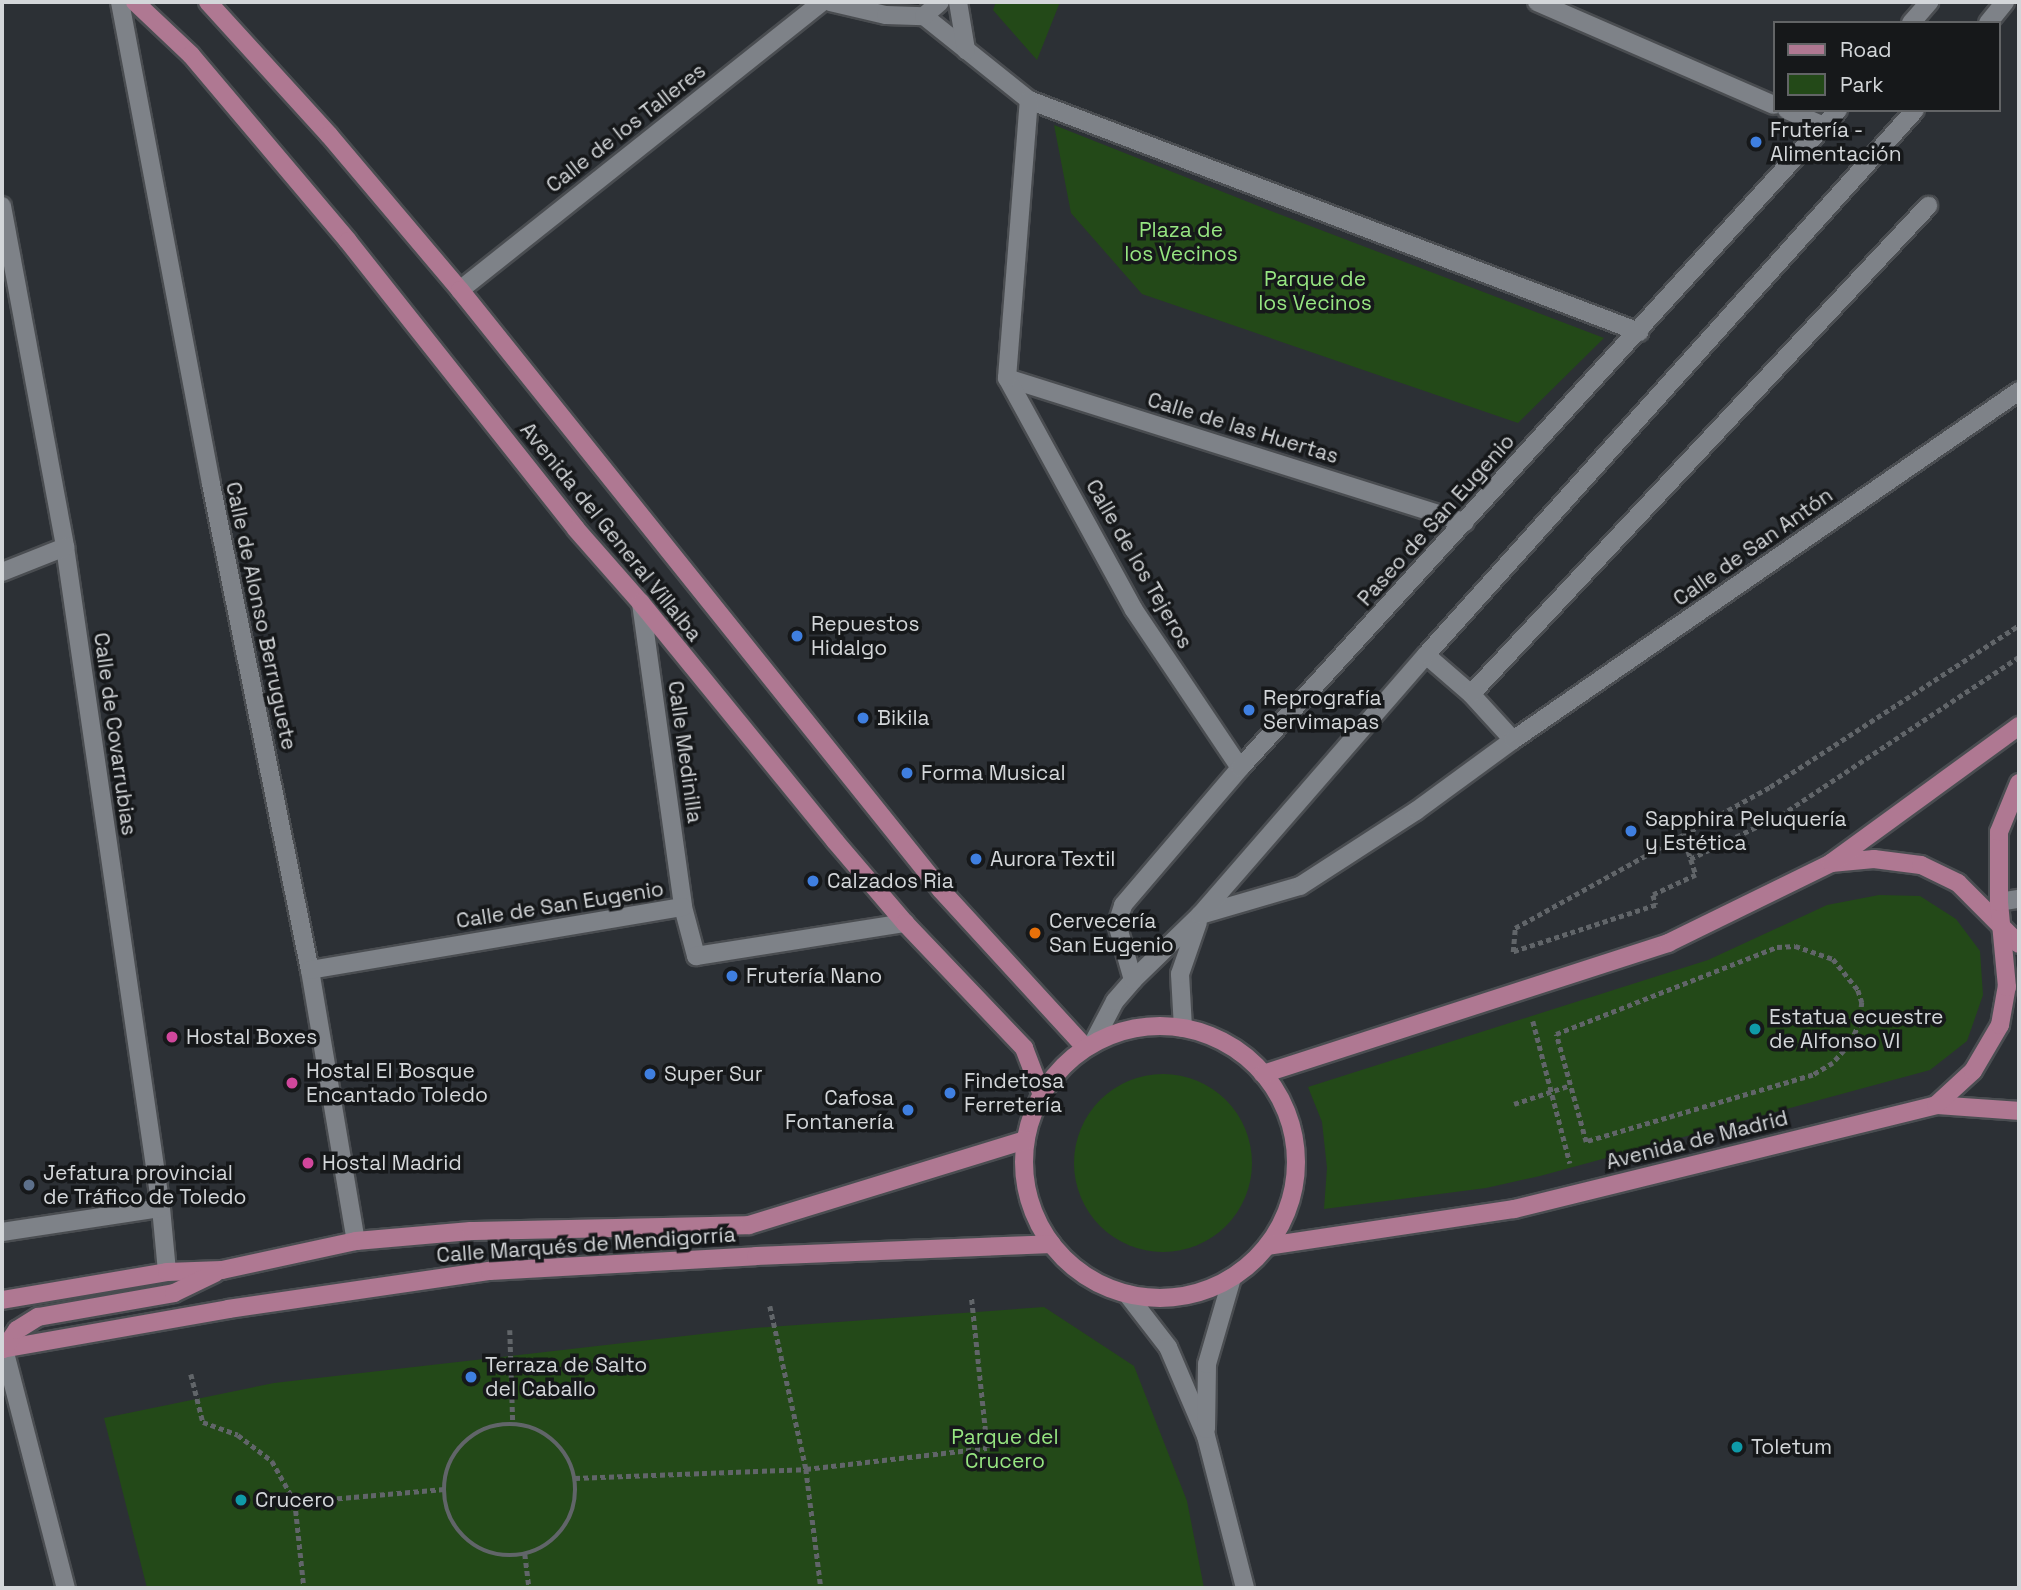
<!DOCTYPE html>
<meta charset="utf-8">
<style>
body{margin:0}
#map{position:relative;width:2021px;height:1590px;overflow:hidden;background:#2c3035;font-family:"Space Grotesk",sans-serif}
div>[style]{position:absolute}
.green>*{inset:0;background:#234918}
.round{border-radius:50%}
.path>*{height:4.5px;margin-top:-2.25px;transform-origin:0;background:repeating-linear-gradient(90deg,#616569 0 5px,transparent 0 8.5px)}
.path>.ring{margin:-2.25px;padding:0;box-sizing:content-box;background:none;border:4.5px solid #616569;border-radius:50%}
.roads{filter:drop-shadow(2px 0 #4a4d51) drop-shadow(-2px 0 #4a4d51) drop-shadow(0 2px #4a4d51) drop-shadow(0 -2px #4a4d51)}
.minor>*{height:18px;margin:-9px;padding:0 9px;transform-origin:9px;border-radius:9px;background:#7e8288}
.major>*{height:18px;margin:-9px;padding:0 9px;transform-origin:9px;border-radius:9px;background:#af7892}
.major>.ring{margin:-9px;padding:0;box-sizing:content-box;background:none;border:18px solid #af7892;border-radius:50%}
.dots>*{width:19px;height:19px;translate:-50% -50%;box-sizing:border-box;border:4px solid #16181a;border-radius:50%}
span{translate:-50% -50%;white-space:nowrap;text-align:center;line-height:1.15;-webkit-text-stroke:7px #16181a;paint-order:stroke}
.street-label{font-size:21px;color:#d3d6d9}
.poi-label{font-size:21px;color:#d3d6d9}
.left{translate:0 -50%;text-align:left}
.right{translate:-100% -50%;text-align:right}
.park-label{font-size:21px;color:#96e581}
.frame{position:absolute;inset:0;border:4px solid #d3d6d9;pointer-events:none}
.legend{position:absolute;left:1773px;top:21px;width:228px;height:91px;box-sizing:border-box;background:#16181a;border:2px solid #626466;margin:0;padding:9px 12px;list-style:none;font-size:21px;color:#d3d6d9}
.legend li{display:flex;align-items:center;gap:14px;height:35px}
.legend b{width:35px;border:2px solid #626466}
</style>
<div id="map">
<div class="green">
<div style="clip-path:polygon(996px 2px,1060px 2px,1037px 60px,993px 10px)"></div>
<div style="clip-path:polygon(1054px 125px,1271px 211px,1604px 338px,1518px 423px,1142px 294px,1071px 213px)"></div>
<div style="clip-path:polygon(1879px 895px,1920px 896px,1956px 919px,1980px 951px,1983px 995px,1967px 1041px,1930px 1070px,1540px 1176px,1486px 1188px,1324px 1209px,1327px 1168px,1322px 1122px,1308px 1087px,1708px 960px,1827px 905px)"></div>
<div class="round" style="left:1074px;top:1074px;width:178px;height:178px"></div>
<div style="clip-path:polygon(1044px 1307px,1134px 1366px,1187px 1501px,1204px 1588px,147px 1588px,104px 1418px,274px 1383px,754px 1328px)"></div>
</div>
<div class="path">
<div style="left:1683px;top:835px;width:42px;rotate:72deg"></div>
<div style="left:1696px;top:875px;width:47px;rotate:155.1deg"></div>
<div style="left:1653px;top:895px;width:10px;rotate:73deg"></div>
<div style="left:1656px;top:905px;width:151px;rotate:161.8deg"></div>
<div style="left:1513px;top:952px;width:24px;rotate:-85deg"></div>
<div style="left:1515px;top:928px;width:192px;rotate:-29deg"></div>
<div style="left:1683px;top:835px;width:99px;rotate:-28.9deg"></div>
<div style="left:1770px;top:787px;width:297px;rotate:-33deg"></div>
<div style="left:1690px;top:859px;width:101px;rotate:-25.8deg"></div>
<div style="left:1781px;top:815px;width:286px;rotate:-33.6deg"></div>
<div style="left:1795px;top:946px;width:40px;rotate:18.9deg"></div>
<div style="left:1833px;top:959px;width:40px;rotate:51deg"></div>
<div style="left:1858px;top:990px;width:13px;rotate:72deg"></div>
<div style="left:1862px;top:1002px;width:20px;rotate:96deg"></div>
<div style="left:1860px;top:1022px;width:24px;rotate:114deg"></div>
<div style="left:1850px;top:1044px;width:25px;rotate:132deg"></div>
<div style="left:1833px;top:1063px;width:23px;rotate:149deg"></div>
<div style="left:1813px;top:1075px;width:237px;rotate:163.6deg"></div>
<div style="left:1586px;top:1142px;width:112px;rotate:-105.5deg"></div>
<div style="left:1556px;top:1034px;width:238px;rotate:-21.5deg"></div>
<div style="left:1777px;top:947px;width:18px;rotate:-3deg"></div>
<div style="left:1533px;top:1021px;width:147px;rotate:75.4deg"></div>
<div style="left:1514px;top:1104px;width:57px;rotate:-18.4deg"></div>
<div style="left:770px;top:1306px;width:167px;rotate:77.5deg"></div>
<div style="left:806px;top:1469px;width:120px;rotate:82.8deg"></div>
<div style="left:510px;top:1330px;width:93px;rotate:88.2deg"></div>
<div style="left:191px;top:1374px;width:49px;rotate:76deg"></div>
<div style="left:203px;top:1422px;width:37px;rotate:20deg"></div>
<div style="left:238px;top:1435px;width:43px;rotate:37.4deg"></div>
<div style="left:272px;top:1461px;width:47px;rotate:60.7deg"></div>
<div style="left:295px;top:1502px;width:86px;rotate:84deg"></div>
<div class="ring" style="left:444px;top:1424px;width:127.5px;height:127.5px"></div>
<div style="left:575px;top:1478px;width:231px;rotate:-2.2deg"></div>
<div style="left:806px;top:1469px;width:182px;rotate:-6.6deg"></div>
<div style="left:987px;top:1448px;width:152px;rotate:-96deg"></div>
<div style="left:295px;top:1502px;width:150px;rotate:-5deg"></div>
<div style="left:525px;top:1554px;width:34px;rotate:83deg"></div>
</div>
<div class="roads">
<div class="minor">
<div style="left:120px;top:2px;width:491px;rotate:79.3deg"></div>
<div style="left:211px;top:484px;width:496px;rotate:78.5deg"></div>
<div style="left:310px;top:970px;width:275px;rotate:80.4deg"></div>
<div style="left:830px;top:2px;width:57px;rotate:13.1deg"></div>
<div style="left:886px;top:15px;width:38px;rotate:2deg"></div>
<div style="left:924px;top:16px;width:134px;rotate:38.7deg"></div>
<div style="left:1029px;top:100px;width:653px;rotate:20.82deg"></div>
<div style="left:958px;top:2px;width:49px;rotate:80.5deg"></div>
<div style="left:1537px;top:2px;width:258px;rotate:23.5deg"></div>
<div style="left:924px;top:16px;width:21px;rotate:-41deg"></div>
<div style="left:1911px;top:23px;width:28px;rotate:-49deg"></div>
<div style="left:1988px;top:23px;width:27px;rotate:-51deg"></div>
<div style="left:1787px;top:110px;width:40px;rotate:23.4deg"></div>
<div style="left:2px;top:206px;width:347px;rotate:79.5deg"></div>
<div style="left:65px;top:547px;width:668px;rotate:81.74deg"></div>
<div style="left:161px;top:1208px;width:64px;rotate:84.6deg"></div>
<div style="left:460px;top:290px;width:463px;rotate:-38.5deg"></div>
<div style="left:1007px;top:378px;width:480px;rotate:17.5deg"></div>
<div style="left:1007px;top:378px;width:264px;rotate:61.3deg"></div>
<div style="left:1134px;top:610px;width:190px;rotate:56.1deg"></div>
<div style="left:1007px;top:378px;width:279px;rotate:-85.5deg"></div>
<div style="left:2px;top:572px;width:68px;rotate:-21.6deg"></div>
<div style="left:641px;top:603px;width:307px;rotate:82.1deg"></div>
<div style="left:683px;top:907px;width:51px;rotate:75.1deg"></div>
<div style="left:696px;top:956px;width:212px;rotate:-9deg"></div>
<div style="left:1426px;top:655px;width:60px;rotate:40.9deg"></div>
<div style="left:1471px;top:694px;width:62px;rotate:47.6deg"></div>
<div style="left:1471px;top:694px;width:669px;rotate:-46.88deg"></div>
<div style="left:1999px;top:902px;width:20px;rotate:-9deg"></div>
<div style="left:1200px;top:915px;width:104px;rotate:-16.2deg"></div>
<div style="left:1300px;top:886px;width:138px;rotate:-32.9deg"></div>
<div style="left:1416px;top:811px;width:120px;rotate:-36.2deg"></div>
<div style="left:1513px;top:740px;width:615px;rotate:-34.59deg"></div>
<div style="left:310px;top:970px;width:378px;rotate:-9.6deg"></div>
<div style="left:1133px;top:980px;width:58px;rotate:-105.9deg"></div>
<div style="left:1117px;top:924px;width:20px;rotate:-72deg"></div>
<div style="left:1123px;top:905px;width:180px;rotate:-49.5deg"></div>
<div style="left:1240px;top:768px;width:889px;rotate:-47.73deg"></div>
<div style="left:1183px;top:1028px;width:54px;rotate:-93.2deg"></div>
<div style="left:1180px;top:974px;width:55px;rotate:-70.9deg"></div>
<div style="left:1093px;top:1043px;width:47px;rotate:-62.4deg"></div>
<div style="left:1115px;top:1001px;width:28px;rotate:-49deg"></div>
<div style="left:1133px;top:980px;width:93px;rotate:-44.1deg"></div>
<div style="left:1200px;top:915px;width:344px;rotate:-49deg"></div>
<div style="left:1426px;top:655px;width:732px;rotate:-48.1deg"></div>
<div style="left:2px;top:1232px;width:161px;rotate:-8.6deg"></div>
<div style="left:1127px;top:1294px;width:67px;rotate:52.3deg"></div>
<div style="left:1168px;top:1347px;width:97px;rotate:66.9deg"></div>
<div style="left:1206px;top:1436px;width:157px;rotate:75.6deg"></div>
<div style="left:4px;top:1349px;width:247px;rotate:75.5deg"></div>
<div style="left:1206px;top:1429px;width:65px;rotate:-89.1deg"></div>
<div style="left:1207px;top:1364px;width:90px;rotate:-73.8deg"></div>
</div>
<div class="major">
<div style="left:135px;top:2px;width:77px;rotate:43.4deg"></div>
<div style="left:191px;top:55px;width:243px;rotate:49.8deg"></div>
<div style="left:348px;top:241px;width:367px;rotate:51.6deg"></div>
<div style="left:576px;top:529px;width:98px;rotate:48.7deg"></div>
<div style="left:641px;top:603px;width:307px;rotate:50.8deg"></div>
<div style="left:835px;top:841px;width:108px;rotate:49.5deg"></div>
<div style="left:905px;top:923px;width:173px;rotate:46.4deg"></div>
<div style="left:1024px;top:1048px;width:50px;rotate:69deg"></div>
<div style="left:208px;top:2px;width:180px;rotate:47.7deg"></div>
<div style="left:329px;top:135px;width:203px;rotate:49.8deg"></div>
<div style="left:460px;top:290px;width:769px;rotate:51.28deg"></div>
<div style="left:941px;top:890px;width:214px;rotate:47.5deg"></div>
<div style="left:1831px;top:863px;width:43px;rotate:-5.3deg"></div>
<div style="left:1874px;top:859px;width:47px;rotate:7.3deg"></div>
<div style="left:1921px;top:865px;width:41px;rotate:25.9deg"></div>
<div style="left:1958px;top:883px;width:86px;rotate:45deg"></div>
<div class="ring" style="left:1024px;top:1026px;width:254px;height:254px"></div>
<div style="left:1263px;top:1074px;width:426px;rotate:-17.9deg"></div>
<div style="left:1668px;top:943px;width:182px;rotate:-26.1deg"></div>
<div style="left:1831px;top:863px;width:233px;rotate:-36.1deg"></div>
<div style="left:1936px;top:1105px;width:83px;rotate:4.1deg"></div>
<div style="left:1267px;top:1246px;width:250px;rotate:-8.5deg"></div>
<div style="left:1514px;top:1209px;width:435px;rotate:-13.8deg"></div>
<div style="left:1936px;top:1105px;width:50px;rotate:-42.6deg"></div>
<div style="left:1973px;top:1071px;width:53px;rotate:-59.6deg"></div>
<div style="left:2000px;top:1025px;width:39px;rotate:-80deg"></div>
<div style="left:2007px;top:987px;width:85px;rotate:-95.4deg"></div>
<div style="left:1999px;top:902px;width:70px;rotate:-90deg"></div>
<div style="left:1999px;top:832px;width:53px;rotate:-67.8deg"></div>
<div style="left:2px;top:1300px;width:167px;rotate:-9.6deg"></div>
<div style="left:167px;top:1272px;width:55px;rotate:-2.1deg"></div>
<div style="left:222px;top:1270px;width:137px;rotate:-12.2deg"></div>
<div style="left:356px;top:1241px;width:115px;rotate:-5deg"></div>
<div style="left:471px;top:1231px;width:278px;rotate:-1.2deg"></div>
<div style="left:749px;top:1225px;width:289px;rotate:-17.1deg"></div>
<div style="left:2px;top:1349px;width:230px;rotate:-10deg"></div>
<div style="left:228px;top:1309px;width:265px;rotate:-8.3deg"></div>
<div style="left:490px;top:1271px;width:266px;rotate:-3.2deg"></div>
<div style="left:756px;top:1256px;width:296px;rotate:-2.3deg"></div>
<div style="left:4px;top:1349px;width:23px;rotate:-56deg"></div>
<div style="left:17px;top:1330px;width:25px;rotate:-32deg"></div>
<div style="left:38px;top:1317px;width:138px;rotate:-10deg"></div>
<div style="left:174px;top:1293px;width:46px;rotate:-26deg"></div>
</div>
</div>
<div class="dots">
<div style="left:1756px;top:142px;background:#3f7fe0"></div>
<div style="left:797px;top:636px;background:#3f7fe0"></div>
<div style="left:1249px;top:710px;background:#3f7fe0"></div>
<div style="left:863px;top:718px;background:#3f7fe0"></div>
<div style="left:907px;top:773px;background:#3f7fe0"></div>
<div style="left:1631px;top:831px;background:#3f7fe0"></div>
<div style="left:976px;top:859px;background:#3f7fe0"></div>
<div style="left:813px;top:881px;background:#3f7fe0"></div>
<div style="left:1035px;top:933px;background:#e8710a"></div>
<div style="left:732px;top:976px;background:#3f7fe0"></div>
<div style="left:1755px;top:1029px;background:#0f9aa8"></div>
<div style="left:172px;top:1037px;background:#d1479c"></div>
<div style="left:650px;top:1074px;background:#3f7fe0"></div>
<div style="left:292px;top:1083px;background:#d1479c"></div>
<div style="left:950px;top:1093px;background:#3f7fe0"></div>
<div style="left:908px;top:1110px;background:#3f7fe0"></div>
<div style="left:308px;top:1163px;background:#d1479c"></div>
<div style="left:29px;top:1185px;background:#5c6f8a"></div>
<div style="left:471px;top:1377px;background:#3f7fe0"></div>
<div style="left:1737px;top:1447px;background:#0f9aa8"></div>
<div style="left:241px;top:1500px;background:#0f9aa8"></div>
</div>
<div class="street-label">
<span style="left:626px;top:128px;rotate:-38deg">Calle de los Talleres</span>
<span style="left:1243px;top:428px;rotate:17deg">Calle de las Huertas</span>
<span style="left:1436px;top:520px;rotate:-48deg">Paseo de San Eugenio</span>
<span style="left:611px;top:532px;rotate:51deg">Avenida del General Villalba</span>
<span style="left:1753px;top:547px;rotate:-35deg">Calle de San Antón</span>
<span style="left:1139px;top:564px;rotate:60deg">Calle de los Tejeros</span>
<span style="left:261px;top:616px;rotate:78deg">Calle de Alonso Berruguete</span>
<span style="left:115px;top:734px;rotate:82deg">Calle de Covarrubias</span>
<span style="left:685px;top:752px;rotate:82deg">Calle Medinilla</span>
<span style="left:560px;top:905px;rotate:-9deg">Calle de San Eugenio</span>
<span style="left:1697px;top:1140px;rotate:-14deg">Avenida de Madrid</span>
<span style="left:586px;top:1245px;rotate:-4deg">Calle Marqués de Mendigorría</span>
</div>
<div class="poi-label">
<span class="left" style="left:1770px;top:142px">Frutería -<br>Alimentación</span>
<span class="left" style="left:811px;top:636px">Repuestos<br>Hidalgo</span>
<span class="left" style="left:1263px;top:710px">Reprografía<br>Servimapas</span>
<span class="left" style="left:877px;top:718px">Bikila</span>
<span class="left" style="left:921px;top:773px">Forma Musical</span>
<span class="left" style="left:1645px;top:831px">Sapphira Peluquería<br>y Estética</span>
<span class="left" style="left:990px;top:859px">Aurora Textil</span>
<span class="left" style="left:827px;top:881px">Calzados Ria</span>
<span class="left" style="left:1049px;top:933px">Cervecería<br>San Eugenio</span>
<span class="left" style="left:746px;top:976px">Frutería Nano</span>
<span class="left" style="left:1769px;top:1029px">Estatua ecuestre<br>de Alfonso VI</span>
<span class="left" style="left:186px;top:1037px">Hostal Boxes</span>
<span class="left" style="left:306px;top:1083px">Hostal El Bosque<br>Encantado Toledo</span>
<span class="left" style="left:664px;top:1074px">Super Sur</span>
<span class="left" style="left:964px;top:1093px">Findetosa<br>Ferretería</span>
<span class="right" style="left:894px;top:1110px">Cafosa<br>Fontanería</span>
<span class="left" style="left:322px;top:1163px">Hostal Madrid</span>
<span class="left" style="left:43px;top:1185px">Jefatura provincial<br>de Tráfico de Toledo</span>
<span class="left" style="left:485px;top:1377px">Terraza de Salto<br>del Caballo</span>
<span class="left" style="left:1751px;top:1447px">Toletum</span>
<span class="left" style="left:255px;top:1500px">Crucero</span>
</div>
<div class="park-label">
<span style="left:1181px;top:242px">Plaza de<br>los Vecinos</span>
<span style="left:1315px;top:291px">Parque de<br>los Vecinos</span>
<span style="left:1005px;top:1449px">Parque del<br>Crucero</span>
</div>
<div class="frame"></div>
<ul class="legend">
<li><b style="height:9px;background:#af7892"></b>Road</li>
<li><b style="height:19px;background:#234918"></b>Park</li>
</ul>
</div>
